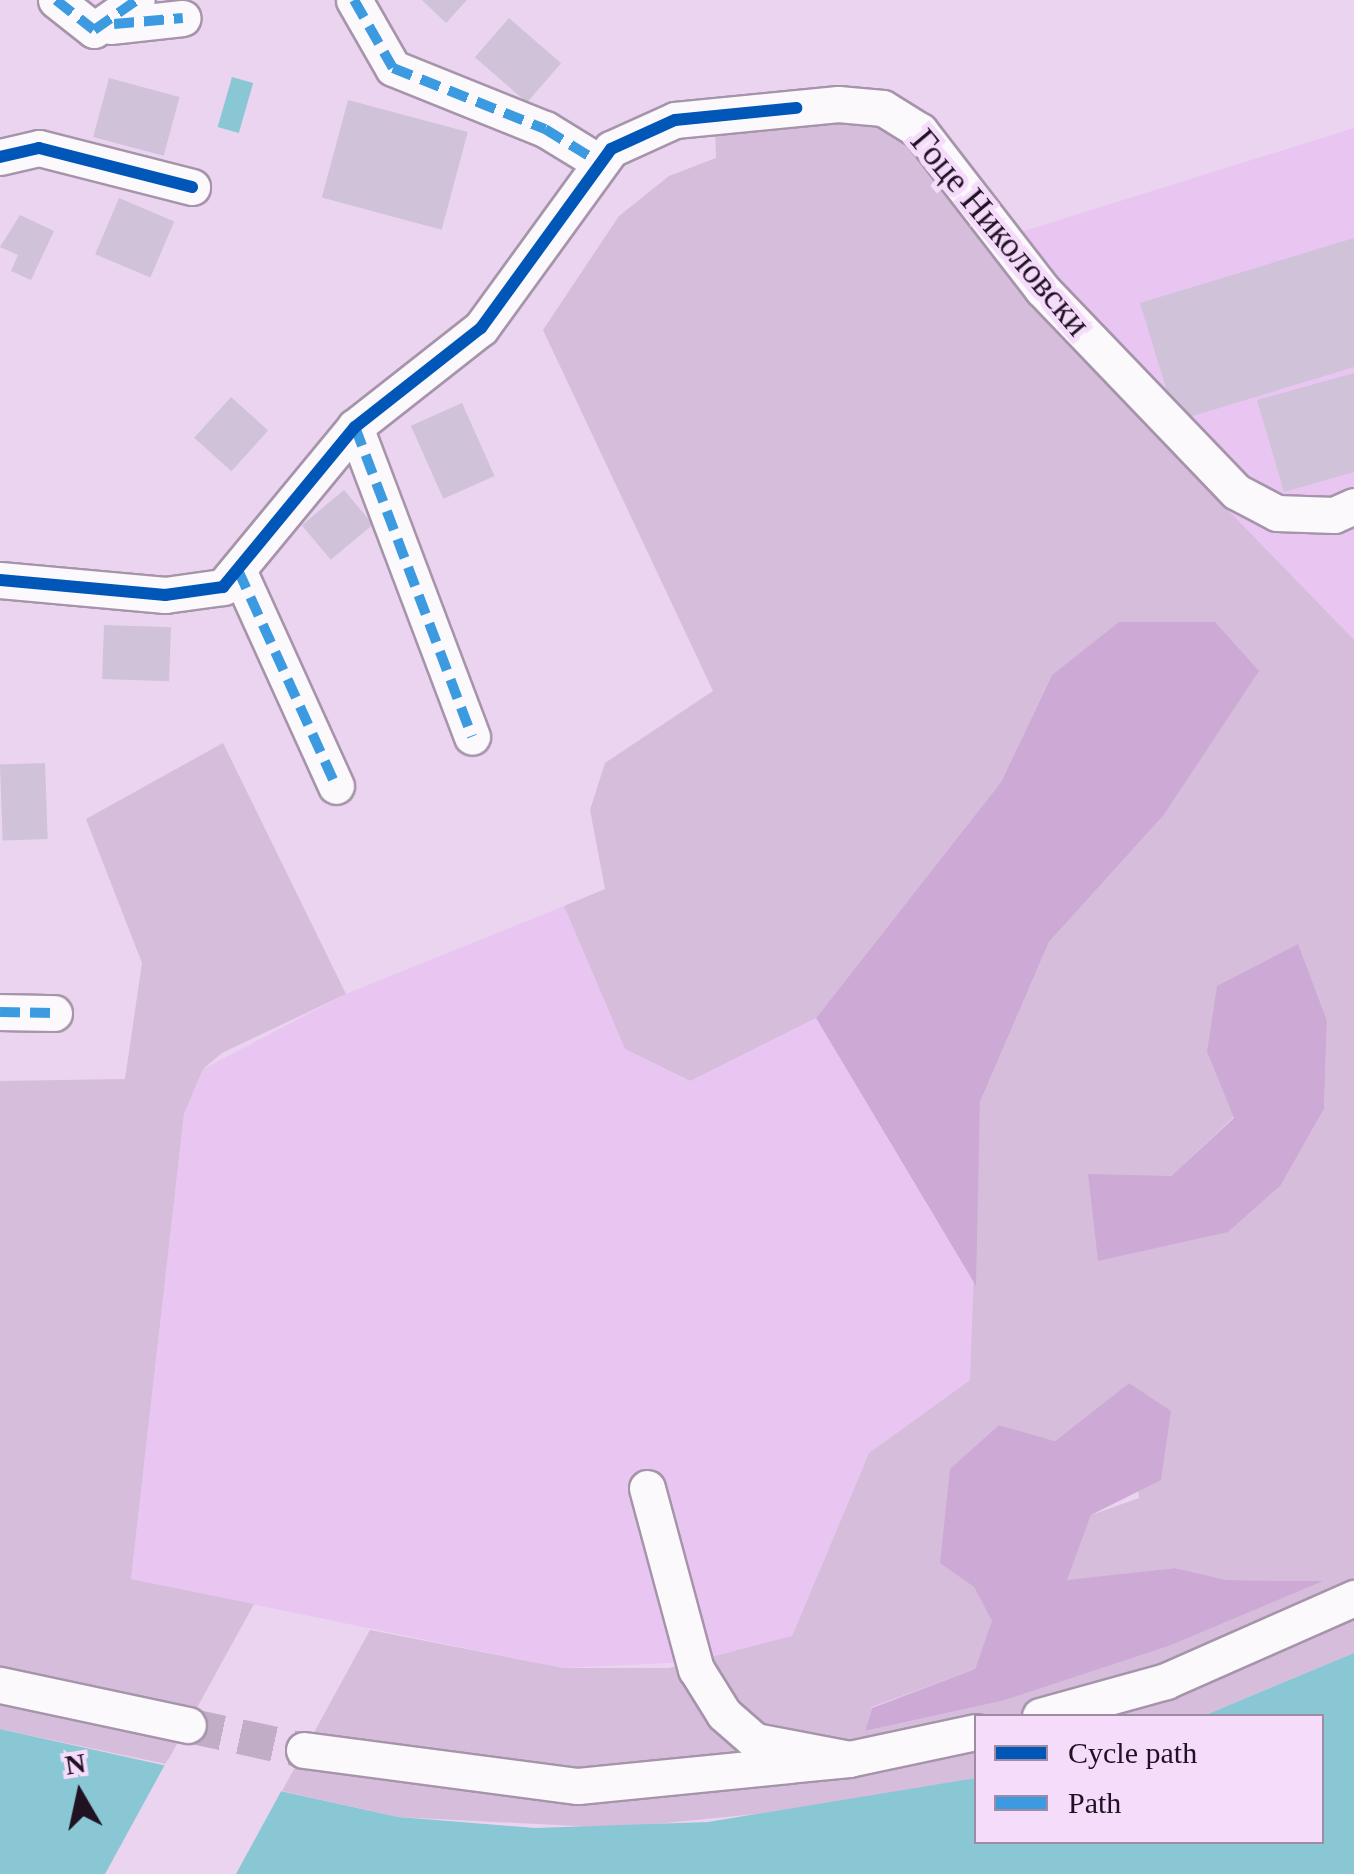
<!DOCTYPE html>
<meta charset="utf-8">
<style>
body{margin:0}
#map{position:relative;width:1354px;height:1874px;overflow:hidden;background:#ead4ef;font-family:"Times New Roman",serif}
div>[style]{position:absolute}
.built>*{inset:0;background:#e9c6f1}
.green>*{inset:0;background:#d7bddc}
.forest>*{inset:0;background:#cdaad5}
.water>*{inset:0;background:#89c7d4;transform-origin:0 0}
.pier>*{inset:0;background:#ead4ef}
.building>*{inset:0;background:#cfc2d9;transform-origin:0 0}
.minor-tunnel>*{height:35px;margin-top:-17.5px;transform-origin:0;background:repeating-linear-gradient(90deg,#c2adc6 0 35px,transparent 0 53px)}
.roads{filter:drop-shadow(2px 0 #a695aa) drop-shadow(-2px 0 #a695aa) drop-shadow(0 2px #a695aa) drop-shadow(0 -2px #a695aa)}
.minor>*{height:35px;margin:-17.5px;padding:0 17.5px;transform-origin:17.5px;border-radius:17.5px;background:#fcf9fd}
.quiet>*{height:10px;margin-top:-5px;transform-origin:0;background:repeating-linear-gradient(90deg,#3c9ae0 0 20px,transparent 0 30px)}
.cycleway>*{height:12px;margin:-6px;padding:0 6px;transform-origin:6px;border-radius:6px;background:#0057b8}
span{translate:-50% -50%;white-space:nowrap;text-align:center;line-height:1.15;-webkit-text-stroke:10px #f6dcfb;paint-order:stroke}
.street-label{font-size:35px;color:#201123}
.legend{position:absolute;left:974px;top:1714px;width:350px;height:130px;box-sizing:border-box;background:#f6dcfb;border:2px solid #a08ba5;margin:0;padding:12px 18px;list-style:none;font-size:30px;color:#201123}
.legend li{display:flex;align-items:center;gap:20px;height:50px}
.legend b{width:50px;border:2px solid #a08ba5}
.north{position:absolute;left:30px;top:1744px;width:100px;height:100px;-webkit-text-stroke:8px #f6dcfb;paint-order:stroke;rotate:351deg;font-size:28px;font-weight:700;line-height:40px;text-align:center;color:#201123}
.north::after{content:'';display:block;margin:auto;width:35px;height:45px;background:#201123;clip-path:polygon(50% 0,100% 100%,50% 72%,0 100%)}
</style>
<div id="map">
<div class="built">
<div style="clip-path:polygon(1354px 128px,1354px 640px,1351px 643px,1070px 347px,989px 242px)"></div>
<div style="clip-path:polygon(564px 906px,625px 1049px,689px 1081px,816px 1018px,976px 1286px,970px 1380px,869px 1453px,792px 1636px,712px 1661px,562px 1668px,131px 1579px,184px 1114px,203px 1069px,346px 994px)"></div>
</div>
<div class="green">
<div style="clip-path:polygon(evenodd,715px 121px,874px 121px,902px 135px,1070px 347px,1354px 640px,1354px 1653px,1203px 1716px,976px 1716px,976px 1778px,807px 1809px,615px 1828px,398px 1817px,282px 1791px,370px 1630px,563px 1668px,669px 1668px,792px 1636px,869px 1453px,970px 1380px,980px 1102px,1049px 942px,1163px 816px,1052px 675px,1001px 782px,816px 1018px,690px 1081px,625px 1049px,564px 906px,605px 889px,590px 810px,605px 763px,713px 691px,543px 330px,619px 216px,669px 176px,716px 158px,715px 121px,1327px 1021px,1324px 1109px,1281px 1185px,1171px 1176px,1234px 1117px,1207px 1052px,1327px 1021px,715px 121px,1129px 1383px,1139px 1498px,1091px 1515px,1066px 1581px,1175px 1568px,1227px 1580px,1320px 1581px,1169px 1646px,1002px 1701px,865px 1731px,872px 1707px,975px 1669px,993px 1621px,974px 1587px,999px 1425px,1055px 1441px,1129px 1383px)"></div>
<div style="clip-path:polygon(223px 743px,346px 994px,222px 1053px,203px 1069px,184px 1114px,131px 1579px,254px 1604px,166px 1764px,0 1729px,0 1081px,125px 1079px,142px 963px,86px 819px)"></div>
</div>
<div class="forest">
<div style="clip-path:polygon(1119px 622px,1215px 622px,1259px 671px,1163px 816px,1049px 942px,980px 1102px,976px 1286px,816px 1018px,1001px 782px,1052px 675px)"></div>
<div style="clip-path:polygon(1298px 944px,1327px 1021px,1324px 1109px,1281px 1185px,1228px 1232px,1098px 1261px,1088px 1174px,1171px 1176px,1234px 1118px,1207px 1052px,1217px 986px)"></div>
<div style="clip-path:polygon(1129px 1383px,1171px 1411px,1161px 1480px,1091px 1515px,1067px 1580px,1175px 1568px,1227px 1580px,1323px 1581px,1169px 1646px,1002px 1701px,865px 1731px,872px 1708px,975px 1669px,992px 1621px,974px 1587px,940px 1563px,950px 1469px,999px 1425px,1055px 1441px)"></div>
</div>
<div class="water">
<div style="left:232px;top:77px;width:22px;height:52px;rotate:16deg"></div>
<div style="clip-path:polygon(1354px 1653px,1354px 1874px,0 1874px,0 1729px,398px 1817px,535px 1828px,708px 1822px,976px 1778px,976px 1842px,1322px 1842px,1322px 1716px,1203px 1716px)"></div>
</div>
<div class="pier">
<div style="clip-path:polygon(168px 1759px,284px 1786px,236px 1874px,105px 1874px)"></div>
</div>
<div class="building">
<div style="clip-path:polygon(422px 0,467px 0,446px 23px)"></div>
<div style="left:509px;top:18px;width:69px;height:52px;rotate:41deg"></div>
<div style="left:109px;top:78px;width:73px;height:61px;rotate:15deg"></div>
<div style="left:348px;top:100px;width:124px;height:101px;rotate:15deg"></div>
<div style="left:119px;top:198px;width:60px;height:61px;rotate:23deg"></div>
<div style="clip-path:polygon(20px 215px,54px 231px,31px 280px,11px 271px,18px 255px,0 247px)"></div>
<div style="clip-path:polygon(1354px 238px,1354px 367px,1176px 421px,1140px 303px)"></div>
<div style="clip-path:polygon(1354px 373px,1354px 472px,1284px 492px,1257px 400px)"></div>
<div style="left:231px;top:397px;width:50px;height:55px;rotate:42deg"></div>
<div style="left:462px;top:403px;width:80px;height:56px;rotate:66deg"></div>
<div style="left:344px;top:490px;width:45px;height:55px;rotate:50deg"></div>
<div style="left:104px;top:625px;width:67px;height:54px;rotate:2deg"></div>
<div style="left:45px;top:763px;width:76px;height:45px;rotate:88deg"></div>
</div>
<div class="minor-tunnel">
<div style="left:188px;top:1725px;width:119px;rotate:12.2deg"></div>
</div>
<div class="roads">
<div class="minor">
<div style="left:56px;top:0;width:48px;rotate:38.3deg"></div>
<div style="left:94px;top:30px;width:52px;rotate:-34.9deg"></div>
<div style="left:354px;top:0;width:78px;rotate:60.2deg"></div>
<div style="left:393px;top:68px;width:164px;rotate:21.9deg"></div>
<div style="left:545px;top:129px;width:61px;rotate:31.6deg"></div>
<div style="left:110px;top:26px;width:73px;rotate:-6.3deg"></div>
<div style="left:0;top:157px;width:40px;rotate:-13deg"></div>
<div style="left:39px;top:148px;width:158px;rotate:14.3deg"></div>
<div style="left:355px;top:427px;width:331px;rotate:69.3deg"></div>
<div style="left:238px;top:570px;width:237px;rotate:65.6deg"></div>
<div style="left:0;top:580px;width:166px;rotate:5.2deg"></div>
<div style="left:165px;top:595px;width:59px;rotate:-7.9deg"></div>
<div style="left:223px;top:587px;width:207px;rotate:-50.5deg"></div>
<div style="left:355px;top:427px;width:160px;rotate:-38.2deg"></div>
<div style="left:481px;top:328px;width:221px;rotate:-54deg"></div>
<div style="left:611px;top:149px;width:70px;rotate:-24.4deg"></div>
<div style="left:675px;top:120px;width:164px;rotate:-5.6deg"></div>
<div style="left:838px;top:104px;width:45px;rotate:5.1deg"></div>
<div style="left:883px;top:108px;width:44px;rotate:31.9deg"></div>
<div style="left:920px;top:131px;width:200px;rotate:52.3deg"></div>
<div style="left:1042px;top:289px;width:281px;rotate:46.2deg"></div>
<div style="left:1237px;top:492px;width:45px;rotate:27.7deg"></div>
<div style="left:1277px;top:513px;width:57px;rotate:2deg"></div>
<div style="left:1334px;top:515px;width:22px;rotate:-24deg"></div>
<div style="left:0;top:1012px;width:54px;rotate:1.1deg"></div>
<div style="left:647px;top:1488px;width:188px;rotate:74.9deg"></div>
<div style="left:696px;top:1669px;width:53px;rotate:58.1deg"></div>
<div style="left:724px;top:1714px;width:41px;rotate:41.1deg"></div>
<div style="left:755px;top:1741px;width:96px;rotate:10.8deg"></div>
<div style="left:849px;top:1759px;width:130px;rotate:-12deg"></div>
<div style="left:0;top:1685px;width:192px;rotate:12deg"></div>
<div style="left:1040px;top:1716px;width:131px;rotate:-15.5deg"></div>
<div style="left:1166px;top:1681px;width:206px;rotate:-23.8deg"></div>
<div style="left:304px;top:1750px;width:276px;rotate:7.5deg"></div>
<div style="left:578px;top:1786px;width:272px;rotate:-5.7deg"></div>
</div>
</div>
<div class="quiet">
<div style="left:56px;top:0;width:48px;rotate:38.3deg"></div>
<div style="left:94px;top:30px;width:52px;rotate:-34.9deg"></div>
<div style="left:354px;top:0;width:78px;rotate:60.2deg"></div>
<div style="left:393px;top:68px;width:164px;rotate:21.9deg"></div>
<div style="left:545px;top:129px;width:61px;rotate:31.6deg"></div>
<div style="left:114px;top:24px;width:69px;rotate:-5deg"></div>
<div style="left:355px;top:427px;width:331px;rotate:69.3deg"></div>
<div style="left:238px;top:570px;width:237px;rotate:65.6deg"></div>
<div style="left:0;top:1012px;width:54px;rotate:1.1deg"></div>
</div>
<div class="cycleway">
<div style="left:0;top:157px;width:40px;rotate:-13deg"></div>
<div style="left:39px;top:148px;width:158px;rotate:14.3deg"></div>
<div style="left:0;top:580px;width:166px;rotate:5.2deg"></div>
<div style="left:165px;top:595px;width:59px;rotate:-7.9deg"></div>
<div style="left:223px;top:587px;width:207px;rotate:-50.5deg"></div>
<div style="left:355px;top:427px;width:160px;rotate:-38.2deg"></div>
<div style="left:481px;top:328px;width:221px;rotate:-54deg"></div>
<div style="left:611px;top:149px;width:70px;rotate:-24.4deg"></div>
<div style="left:675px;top:120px;width:122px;rotate:-5.7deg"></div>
</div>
<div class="street-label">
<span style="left:1000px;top:233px;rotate:50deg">Гоце Николовски</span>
</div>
<ul class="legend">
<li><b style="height:12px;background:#0057b8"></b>Cycle path</li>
<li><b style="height:12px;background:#3c9ae0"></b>Path</li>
</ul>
<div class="north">N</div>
</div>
